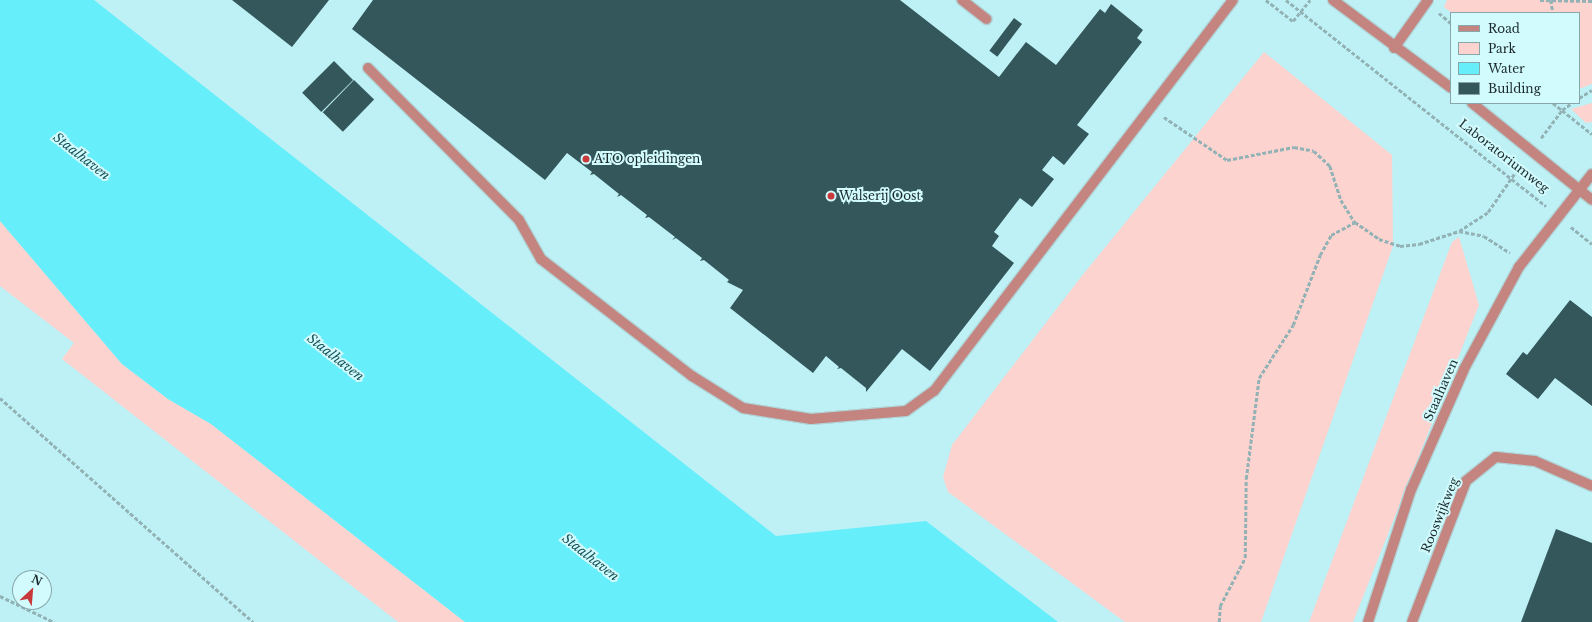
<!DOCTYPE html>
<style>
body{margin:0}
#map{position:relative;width:1592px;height:622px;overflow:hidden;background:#d2fbfe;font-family:"Libre Baskerville",serif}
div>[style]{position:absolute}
.built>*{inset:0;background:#bef1f5}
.green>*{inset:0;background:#fcd3cf}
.water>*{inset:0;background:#66eefb}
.building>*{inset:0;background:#33575a;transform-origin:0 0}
.path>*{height:2.5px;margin-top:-1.25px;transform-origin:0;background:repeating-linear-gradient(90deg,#92b2b5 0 4px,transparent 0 6px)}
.roads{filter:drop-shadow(1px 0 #b1d5d8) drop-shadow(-1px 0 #b1d5d8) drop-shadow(0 1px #b1d5d8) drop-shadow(0 -1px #b1d5d8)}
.minor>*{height:10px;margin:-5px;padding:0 5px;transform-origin:5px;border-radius:5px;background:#c4847f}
.dots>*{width:11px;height:11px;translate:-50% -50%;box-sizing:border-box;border:2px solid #d2fbfe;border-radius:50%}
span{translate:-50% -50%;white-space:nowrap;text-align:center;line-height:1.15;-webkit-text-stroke:4px #d2fbfe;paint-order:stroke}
.street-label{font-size:12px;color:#1a292b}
.poi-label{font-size:12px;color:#1a292b}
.left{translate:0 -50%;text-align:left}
.water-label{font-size:13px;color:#155156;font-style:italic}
.legend{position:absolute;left:1450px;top:12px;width:130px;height:92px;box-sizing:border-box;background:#d2fbfe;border:1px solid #88a7aa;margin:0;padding:5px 7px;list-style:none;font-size:12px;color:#1a292b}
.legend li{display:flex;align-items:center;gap:8px;height:20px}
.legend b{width:20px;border:1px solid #88a7aa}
.north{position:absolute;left:12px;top:570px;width:40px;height:40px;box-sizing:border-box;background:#d2fbfe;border:1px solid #88a7aa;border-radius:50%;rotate:26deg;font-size:11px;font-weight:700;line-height:16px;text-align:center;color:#1a292b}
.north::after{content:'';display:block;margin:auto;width:14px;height:18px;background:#c8393b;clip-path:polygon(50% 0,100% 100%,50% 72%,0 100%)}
</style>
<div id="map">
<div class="built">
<div style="clip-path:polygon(evenodd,0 0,1592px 0,1592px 622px,0 622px,0 0,1451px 13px,1579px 13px,1579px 103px,1451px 103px,1451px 13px,0 0,20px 578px,44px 578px,44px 602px,20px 602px,20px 578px)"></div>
</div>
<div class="green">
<div style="clip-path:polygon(1447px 0,1592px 0,1592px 84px,1579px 89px,1579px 13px,1452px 13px,1444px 7px)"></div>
<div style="clip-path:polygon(1264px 52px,1392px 155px,1393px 246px,1261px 622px,1125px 622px,948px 492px,943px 477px,952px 445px,1081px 277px)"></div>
<div style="clip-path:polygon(1592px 103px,1592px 122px,1586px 123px,1571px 109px)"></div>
<div style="clip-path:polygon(0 221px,122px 364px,168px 399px,211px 424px,465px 622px,398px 622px,62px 359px,74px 343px,0 286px)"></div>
<div style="clip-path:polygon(1459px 237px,1479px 305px,1353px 622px,1309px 622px,1452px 242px)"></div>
</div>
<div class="water">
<div style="clip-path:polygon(0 0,94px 0,776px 536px,926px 521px,1058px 622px,465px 622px,211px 424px,168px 399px,122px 364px,0 221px)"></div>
</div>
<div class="building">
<div style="clip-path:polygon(232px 0,329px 0,292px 47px)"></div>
<div style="clip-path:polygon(373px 0,900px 0,999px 77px,1026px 42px,1056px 65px,1100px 9px,1105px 13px,1111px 4px,1143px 30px,1137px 38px,1142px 42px,1077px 125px,1089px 134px,1064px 165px,1053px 156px,1042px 170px,1054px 179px,1032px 207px,1020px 198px,994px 232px,999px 236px,992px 246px,1014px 263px,930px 371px,902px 349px,866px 392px,866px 388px,841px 368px,837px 369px,839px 367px,826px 356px,813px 373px,730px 308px,743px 290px,727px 282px,729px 280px,704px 260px,700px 261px,702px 258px,676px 238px,672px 240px,675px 237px,649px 217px,645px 218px,647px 215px,621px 195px,617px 197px,619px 194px,594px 174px,590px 175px,592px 172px,567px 153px,545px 180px,352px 29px)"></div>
<div style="left:1014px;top:18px;width:10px;height:41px;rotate:37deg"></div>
<div style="left:334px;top:61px;width:27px;height:45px;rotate:45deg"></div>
<div style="left:354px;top:80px;width:28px;height:45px;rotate:44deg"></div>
<div style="clip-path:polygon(1570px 300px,1592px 317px,1592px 406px,1555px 378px,1538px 399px,1506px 374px,1523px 352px,1527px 355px)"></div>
<div style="clip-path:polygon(1556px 529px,1592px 543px,1592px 622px,1521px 622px)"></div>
</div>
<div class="path">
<div style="left:1266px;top:0;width:34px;rotate:38deg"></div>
<div style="left:1293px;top:21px;width:27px;rotate:-51deg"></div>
<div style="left:1286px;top:0;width:332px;rotate:38.4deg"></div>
<div style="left:1540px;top:0;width:52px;rotate:1.1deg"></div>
<div style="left:1551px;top:0;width:13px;rotate:81deg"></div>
<div style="left:1439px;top:13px;width:16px;rotate:40deg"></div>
<div style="left:1579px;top:98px;width:15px;rotate:-32deg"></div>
<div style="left:1553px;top:103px;width:50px;rotate:38.5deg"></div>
<div style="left:1164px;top:117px;width:76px;rotate:34.3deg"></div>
<div style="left:1227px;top:160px;width:68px;rotate:-11deg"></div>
<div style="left:1294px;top:147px;width:20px;rotate:11deg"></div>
<div style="left:1314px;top:151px;width:22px;rotate:43deg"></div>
<div style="left:1330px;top:166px;width:36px;rotate:72deg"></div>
<div style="left:1341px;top:200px;width:26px;rotate:58deg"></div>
<div style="left:1355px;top:222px;width:29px;rotate:35deg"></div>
<div style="left:1379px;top:239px;width:22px;rotate:18deg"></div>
<div style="left:1400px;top:246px;width:19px;rotate:-6deg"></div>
<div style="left:1419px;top:244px;width:42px;rotate:-18deg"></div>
<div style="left:1459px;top:231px;width:25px;rotate:11deg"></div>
<div style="left:1484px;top:236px;width:31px;rotate:33deg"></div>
<div style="left:1541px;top:138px;width:35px;rotate:-53deg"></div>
<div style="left:1562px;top:110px;width:12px;rotate:-35deg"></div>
<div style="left:1571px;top:227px;width:27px;rotate:39deg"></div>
<div style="left:1459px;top:231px;width:35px;rotate:-33deg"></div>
<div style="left:1488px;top:212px;width:58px;rotate:-55.5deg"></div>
<div style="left:0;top:398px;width:338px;rotate:41.5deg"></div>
<div style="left:0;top:596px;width:60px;rotate:25.7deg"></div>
<div style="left:1219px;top:622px;width:16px;rotate:-86deg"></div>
<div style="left:1220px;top:606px;width:54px;rotate:-62.5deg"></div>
<div style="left:1245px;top:558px;width:79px;rotate:-89.3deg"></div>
<div style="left:1246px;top:479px;width:102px;rotate:-82.7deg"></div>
<div style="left:1259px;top:378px;width:63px;rotate:-57.3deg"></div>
<div style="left:1293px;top:325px;width:75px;rotate:-68.9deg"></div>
<div style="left:1320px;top:255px;width:23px;rotate:-61deg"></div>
<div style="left:1331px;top:235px;width:27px;rotate:-28deg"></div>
</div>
<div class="roads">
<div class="minor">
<div style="left:962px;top:0;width:31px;rotate:38deg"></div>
<div style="left:1333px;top:0;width:147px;rotate:36.7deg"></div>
<div style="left:1394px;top:48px;width:59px;rotate:-54.7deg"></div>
<div style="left:368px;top:68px;width:214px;rotate:45.2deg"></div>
<div style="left:519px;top:220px;width:45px;rotate:60.6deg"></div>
<div style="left:541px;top:259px;width:191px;rotate:37.8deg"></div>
<div style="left:692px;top:376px;width:60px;rotate:32.1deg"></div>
<div style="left:743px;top:408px;width:69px;rotate:9.2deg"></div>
<div style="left:811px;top:419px;width:95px;rotate:-4.8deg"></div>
<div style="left:906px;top:411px;width:34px;rotate:-36deg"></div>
<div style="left:934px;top:391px;width:492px;rotate:-52.6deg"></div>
<div style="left:1472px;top:103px;width:154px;rotate:38.9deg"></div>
<div style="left:1368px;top:622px;width:139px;rotate:-72deg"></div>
<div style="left:1411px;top:490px;width:132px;rotate:-66.3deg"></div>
<div style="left:1464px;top:369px;width:116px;rotate:-61.7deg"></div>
<div style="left:1519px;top:267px;width:118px;rotate:-51.9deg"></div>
<div style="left:1412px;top:622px;width:151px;rotate:-69deg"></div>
<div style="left:1466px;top:481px;width:38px;rotate:-39deg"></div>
<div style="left:1496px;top:457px;width:39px;rotate:6deg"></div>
<div style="left:1535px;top:461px;width:62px;rotate:23.7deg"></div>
</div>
</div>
<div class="dots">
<div style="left:586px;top:159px;background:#c8393b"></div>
<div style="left:831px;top:196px;background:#c8393b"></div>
</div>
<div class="street-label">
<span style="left:1504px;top:156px;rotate:38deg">Laboratoriumweg</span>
<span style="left:1441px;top:390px;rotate:-66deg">Staalhaven</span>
<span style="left:1440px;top:515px;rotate:-68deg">Rooswijkweg</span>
</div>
<div class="poi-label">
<span class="left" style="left:594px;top:159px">ATO opleidingen</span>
<span class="left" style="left:839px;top:196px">Walserij Oost</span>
</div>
<div class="water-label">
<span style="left:81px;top:157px;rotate:38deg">Staalhaven</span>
<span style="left:335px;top:358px;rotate:38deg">Staalhaven</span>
<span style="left:590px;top:558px;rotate:38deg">Staalhaven</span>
</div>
<ul class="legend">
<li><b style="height:5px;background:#c4847f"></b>Road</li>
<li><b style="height:11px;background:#fcd3cf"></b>Park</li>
<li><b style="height:11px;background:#66eefb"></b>Water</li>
<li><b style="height:11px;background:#33575a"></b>Building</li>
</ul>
<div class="north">N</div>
</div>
